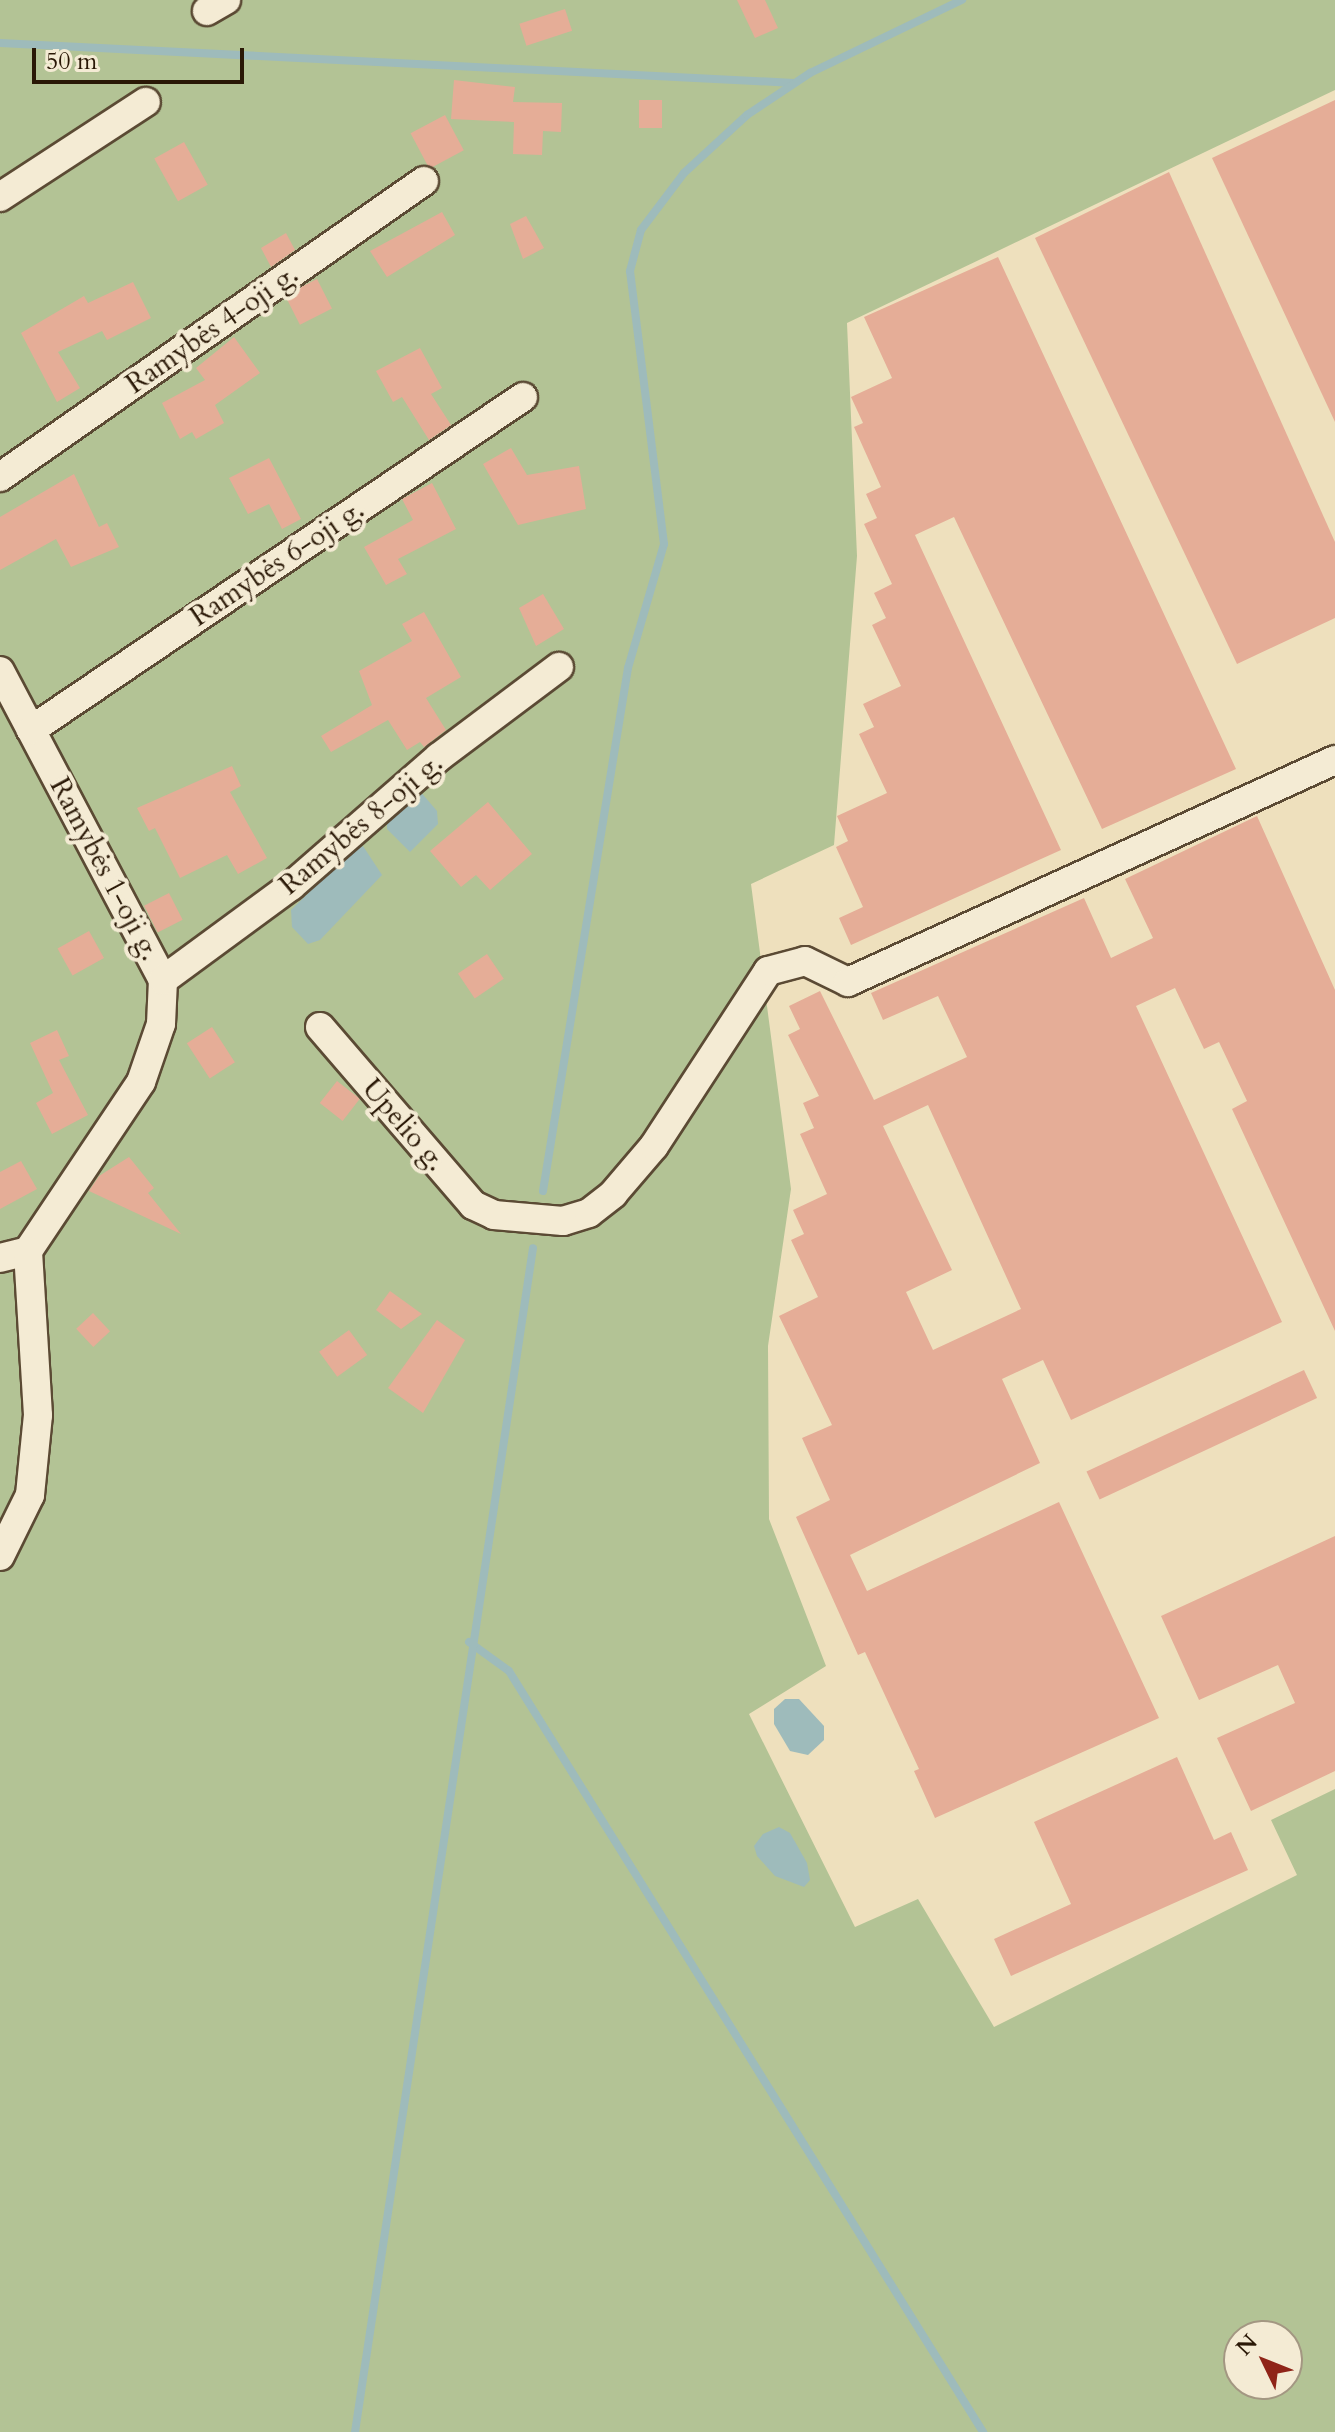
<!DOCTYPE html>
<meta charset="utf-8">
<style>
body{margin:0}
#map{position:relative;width:1335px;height:2432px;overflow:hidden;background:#eee0bd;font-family:Cardo,serif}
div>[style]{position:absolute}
.green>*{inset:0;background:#b3c395}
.water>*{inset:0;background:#9ebbbb}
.stream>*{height:8px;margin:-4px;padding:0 4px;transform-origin:4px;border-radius:4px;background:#9ebbbb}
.building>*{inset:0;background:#e5ad97;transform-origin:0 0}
.roads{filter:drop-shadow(2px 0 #5b4a34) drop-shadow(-2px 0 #5b4a34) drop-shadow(0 2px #5b4a34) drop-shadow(0 -2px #5b4a34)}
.street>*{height:28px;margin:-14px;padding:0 14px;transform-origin:14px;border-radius:14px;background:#f4ebd4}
span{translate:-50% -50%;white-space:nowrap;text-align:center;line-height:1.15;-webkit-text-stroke:8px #f4ebd4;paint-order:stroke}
.street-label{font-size:28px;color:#2a1806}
.north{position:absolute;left:1223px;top:2320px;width:80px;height:80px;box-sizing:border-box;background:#f4ebd4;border:2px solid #a39782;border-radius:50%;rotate:313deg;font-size:22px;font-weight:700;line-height:32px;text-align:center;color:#2a1806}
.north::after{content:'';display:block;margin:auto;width:28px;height:36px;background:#8f2418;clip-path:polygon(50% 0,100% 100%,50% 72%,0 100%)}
.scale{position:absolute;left:32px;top:48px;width:212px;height:36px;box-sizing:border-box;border:4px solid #2a1806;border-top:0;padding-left:10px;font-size:24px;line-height:28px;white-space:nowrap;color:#2a1806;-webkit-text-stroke:6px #f4ebd4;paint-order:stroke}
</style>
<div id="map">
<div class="green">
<div style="clip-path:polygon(evenodd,0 0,1335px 0,1335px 90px,847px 323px,857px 556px,834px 845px,751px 884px,791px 1189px,768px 1346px,769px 1519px,826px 1666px,749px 1714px,855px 1927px,918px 1899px,994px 2027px,1297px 1875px,1271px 1820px,1335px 1789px,1335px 2432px,0 2432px,0 0,1239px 2336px,1287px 2336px,1287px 2384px,1239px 2384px,1239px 2336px)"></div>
</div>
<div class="water">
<div style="clip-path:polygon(419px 790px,437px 811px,438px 824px,410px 852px,387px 829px,387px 817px)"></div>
<div style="clip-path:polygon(363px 846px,382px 875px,320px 940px,308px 944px,292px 927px,291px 910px,348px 854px)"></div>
<div style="clip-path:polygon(785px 1699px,799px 1699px,824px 1726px,824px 1740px,808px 1755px,790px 1751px,774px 1724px,774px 1709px)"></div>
<div style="clip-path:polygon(779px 1827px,790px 1833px,807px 1863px,810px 1880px,804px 1887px,775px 1876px,757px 1856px,754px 1846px,763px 1834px)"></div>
</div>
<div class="stream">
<div style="left:0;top:43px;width:795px;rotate:2.88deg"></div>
<div style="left:543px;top:1191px;width:530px;rotate:-80.77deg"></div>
<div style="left:628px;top:668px;width:129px;rotate:-73.8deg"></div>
<div style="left:664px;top:544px;width:275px;rotate:-97.1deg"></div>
<div style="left:630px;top:271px;width:42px;rotate:-75deg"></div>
<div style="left:641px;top:230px;width:71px;rotate:-53deg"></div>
<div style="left:684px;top:173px;width:86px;rotate:-42.6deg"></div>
<div style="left:747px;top:115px;width:76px;rotate:-33.7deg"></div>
<div style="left:810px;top:73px;width:169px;rotate:-25.7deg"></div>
<div style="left:469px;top:1642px;width:49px;rotate:35.9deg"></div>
<div style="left:509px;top:1671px;width:897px;rotate:58.08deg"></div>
<div style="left:355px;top:2432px;width:1197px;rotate:-81.45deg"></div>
</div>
<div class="building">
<div style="clip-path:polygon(737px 0,765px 0,778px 28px,755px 38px)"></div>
<div style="left:565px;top:9px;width:23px;height:48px;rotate:72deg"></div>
<div style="clip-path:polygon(454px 80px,515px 87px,513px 102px,562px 103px,561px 132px,543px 131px,542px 155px,513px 154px,514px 122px,451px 119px)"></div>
<div style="left:639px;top:100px;width:23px;height:28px"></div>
<div style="clip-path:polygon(1335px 100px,1335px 422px,1212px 158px)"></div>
<div style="left:445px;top:115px;width:40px;height:39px;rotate:62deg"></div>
<div style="left:184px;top:142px;width:49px;height:34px;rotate:61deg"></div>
<div style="clip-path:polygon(1169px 172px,1335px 542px,1335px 618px,1237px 664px,1035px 238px)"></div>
<div style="clip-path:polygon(442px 212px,455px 235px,387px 277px,370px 251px)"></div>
<div style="clip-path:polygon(526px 216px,544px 248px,523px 259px,510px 224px)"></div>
<div style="clip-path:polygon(286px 233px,295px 250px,271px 267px,261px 248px)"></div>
<div style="clip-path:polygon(998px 257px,1236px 769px,1102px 829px,954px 517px,915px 535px,1061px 850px,851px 945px,839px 918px,863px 907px,836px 847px,848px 841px,837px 816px,887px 793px,859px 734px,874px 727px,863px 704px,901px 686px,872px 625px,886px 618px,874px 593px,892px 584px,864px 524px,877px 518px,866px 494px,881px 487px,854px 427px,863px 423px,851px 397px,892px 378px,864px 317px)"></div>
<div style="left:317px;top:279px;width:33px;height:36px;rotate:63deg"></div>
<div style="clip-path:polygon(133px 282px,151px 318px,107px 340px,102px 331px,58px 352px,80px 388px,57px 402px,21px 333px,84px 296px,88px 303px)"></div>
<div style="clip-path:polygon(234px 337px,260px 373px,215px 405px,224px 423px,196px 439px,192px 432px,180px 439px,162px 403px,205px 380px,196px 368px)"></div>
<div style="clip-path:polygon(420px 348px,442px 388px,431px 394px,451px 425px,429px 440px,402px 397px,393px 402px,376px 371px)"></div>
<div style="clip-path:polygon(511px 448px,527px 475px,579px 466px,586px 509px,518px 525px,483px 464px)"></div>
<div style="clip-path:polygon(269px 458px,301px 519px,282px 529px,269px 504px,248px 514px,229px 478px)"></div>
<div style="clip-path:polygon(74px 474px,99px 527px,107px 523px,119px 547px,71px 567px,56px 539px,0 570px,0 517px)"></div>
<div style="clip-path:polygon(432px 483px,456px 529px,398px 559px,407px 574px,386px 585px,364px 547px,413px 520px,402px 499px)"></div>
<div style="clip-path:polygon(543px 594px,564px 629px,536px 646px,519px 608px)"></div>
<div style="clip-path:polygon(424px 612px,461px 677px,426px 698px,446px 730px,424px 747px,420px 742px,407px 750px,388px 720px,331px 752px,321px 736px,372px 705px,359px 671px,412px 641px,402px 624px)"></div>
<div style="clip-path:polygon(232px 766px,241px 786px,230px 792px,267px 858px,238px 874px,227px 855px,180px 878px,155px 828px,149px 831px,137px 808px)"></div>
<div style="clip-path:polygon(488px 802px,532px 854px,490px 890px,476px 875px,461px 887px,430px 851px)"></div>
<div style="clip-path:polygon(evenodd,1257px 816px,1335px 990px,1335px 1331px,1232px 1109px,1247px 1101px,1219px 1042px,1204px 1049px,1175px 988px,1136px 1006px,1282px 1322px,1071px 1420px,1043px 1360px,1002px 1379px,1040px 1463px,850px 1555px,867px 1591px,1059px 1502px,1159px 1718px,935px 1818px,914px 1771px,919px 1769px,865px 1652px,858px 1655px,796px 1517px,830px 1500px,802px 1438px,832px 1425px,779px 1316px,818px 1297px,791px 1240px,804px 1234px,793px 1210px,827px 1194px,800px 1134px,814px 1128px,803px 1103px,819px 1096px,788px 1035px,800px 1029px,789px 1006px,820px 991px,874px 1100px,967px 1057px,938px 996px,883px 1020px,871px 993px,1084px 898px,1111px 958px,1153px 938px,1125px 879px,1257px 816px,928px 1105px,1021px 1309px,933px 1350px,906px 1292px,952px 1270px,883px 1126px,928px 1105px)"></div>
<div style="left:169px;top:893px;width:30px;height:28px;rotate:63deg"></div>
<div style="left:89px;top:931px;width:31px;height:36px;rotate:61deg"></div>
<div style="left:487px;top:954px;width:30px;height:35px;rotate:56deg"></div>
<div style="left:212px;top:1027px;width:42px;height:30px;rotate:57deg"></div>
<div style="clip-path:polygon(57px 1030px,69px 1056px,59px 1060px,88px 1115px,52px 1134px,36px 1103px,53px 1093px,30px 1043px)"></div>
<div style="left:337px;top:1081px;width:29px;height:28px;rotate:38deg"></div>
<div style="clip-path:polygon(129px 1157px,154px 1188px,148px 1193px,181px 1234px,89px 1191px,99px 1176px)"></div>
<div style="clip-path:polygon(21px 1161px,37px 1189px,0 1209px,0 1172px)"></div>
<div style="clip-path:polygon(390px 1291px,422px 1314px,401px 1329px,376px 1310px)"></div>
<div style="left:93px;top:1313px;width:25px;height:23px;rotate:47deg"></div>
<div style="clip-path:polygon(437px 1320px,465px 1340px,423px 1413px,388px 1388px)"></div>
<div style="left:349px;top:1330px;width:31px;height:37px;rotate:54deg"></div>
<div style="left:1304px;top:1370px;width:31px;height:240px;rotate:65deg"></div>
<div style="clip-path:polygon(1335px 1536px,1335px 1771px,1251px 1811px,1217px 1738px,1295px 1703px,1278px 1665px,1199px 1700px,1161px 1616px)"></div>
<div style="clip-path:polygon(1177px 1757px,1214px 1840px,1231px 1832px,1248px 1870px,1011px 1976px,994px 1939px,1071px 1904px,1034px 1822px)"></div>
</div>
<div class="roads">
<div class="street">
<div style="left:207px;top:11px;width:22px;rotate:-30deg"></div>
<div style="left:0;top:197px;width:174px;rotate:-33.1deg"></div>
<div style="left:0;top:477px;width:517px;rotate:-34.92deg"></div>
<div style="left:0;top:671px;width:349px;rotate:62.2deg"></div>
<div style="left:163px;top:980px;width:44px;rotate:92.6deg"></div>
<div style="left:161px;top:1024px;width:61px;rotate:109deg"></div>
<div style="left:141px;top:1082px;width:203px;rotate:123.8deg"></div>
<div style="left:28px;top:1251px;width:29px;rotate:166deg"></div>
<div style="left:31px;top:730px;width:594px;rotate:-34.09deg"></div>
<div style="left:163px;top:980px;width:159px;rotate:-36.3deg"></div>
<div style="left:291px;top:886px;width:196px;rotate:-41.1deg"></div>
<div style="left:439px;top:757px;width:150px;rotate:-36.9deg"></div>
<div style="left:320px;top:1027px;width:235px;rotate:49.3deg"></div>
<div style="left:473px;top:1205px;width:23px;rotate:25deg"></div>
<div style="left:494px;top:1215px;width:69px;rotate:5deg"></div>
<div style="left:563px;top:1221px;width:27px;rotate:-17deg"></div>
<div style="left:589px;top:1213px;width:31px;rotate:-38deg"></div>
<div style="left:613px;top:1194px;width:63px;rotate:-49.5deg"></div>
<div style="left:654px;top:1146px;width:209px;rotate:-56.9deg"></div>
<div style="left:768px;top:971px;width:38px;rotate:-15deg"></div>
<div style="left:805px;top:961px;width:48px;rotate:26deg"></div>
<div style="left:848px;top:982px;width:535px;rotate:-24.51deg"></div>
<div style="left:0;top:1556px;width:68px;rotate:-63.8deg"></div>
<div style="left:30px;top:1495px;width:80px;rotate:-84.3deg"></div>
<div style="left:38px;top:1415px;width:164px;rotate:-93.5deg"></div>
</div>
</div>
<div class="street-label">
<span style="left:212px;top:329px;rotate:-35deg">Ramybės 4-oji g.</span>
<span style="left:277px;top:563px;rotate:-34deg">Ramybės 6-oji g.</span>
<span style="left:361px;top:824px;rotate:-40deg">Ramybės 8-oji g.</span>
<span style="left:105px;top:869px;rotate:62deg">Ramybės 1-oji g.</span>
<span style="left:404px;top:1125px;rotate:49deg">Upelio g.</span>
</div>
<div class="north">N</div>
<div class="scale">50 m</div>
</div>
